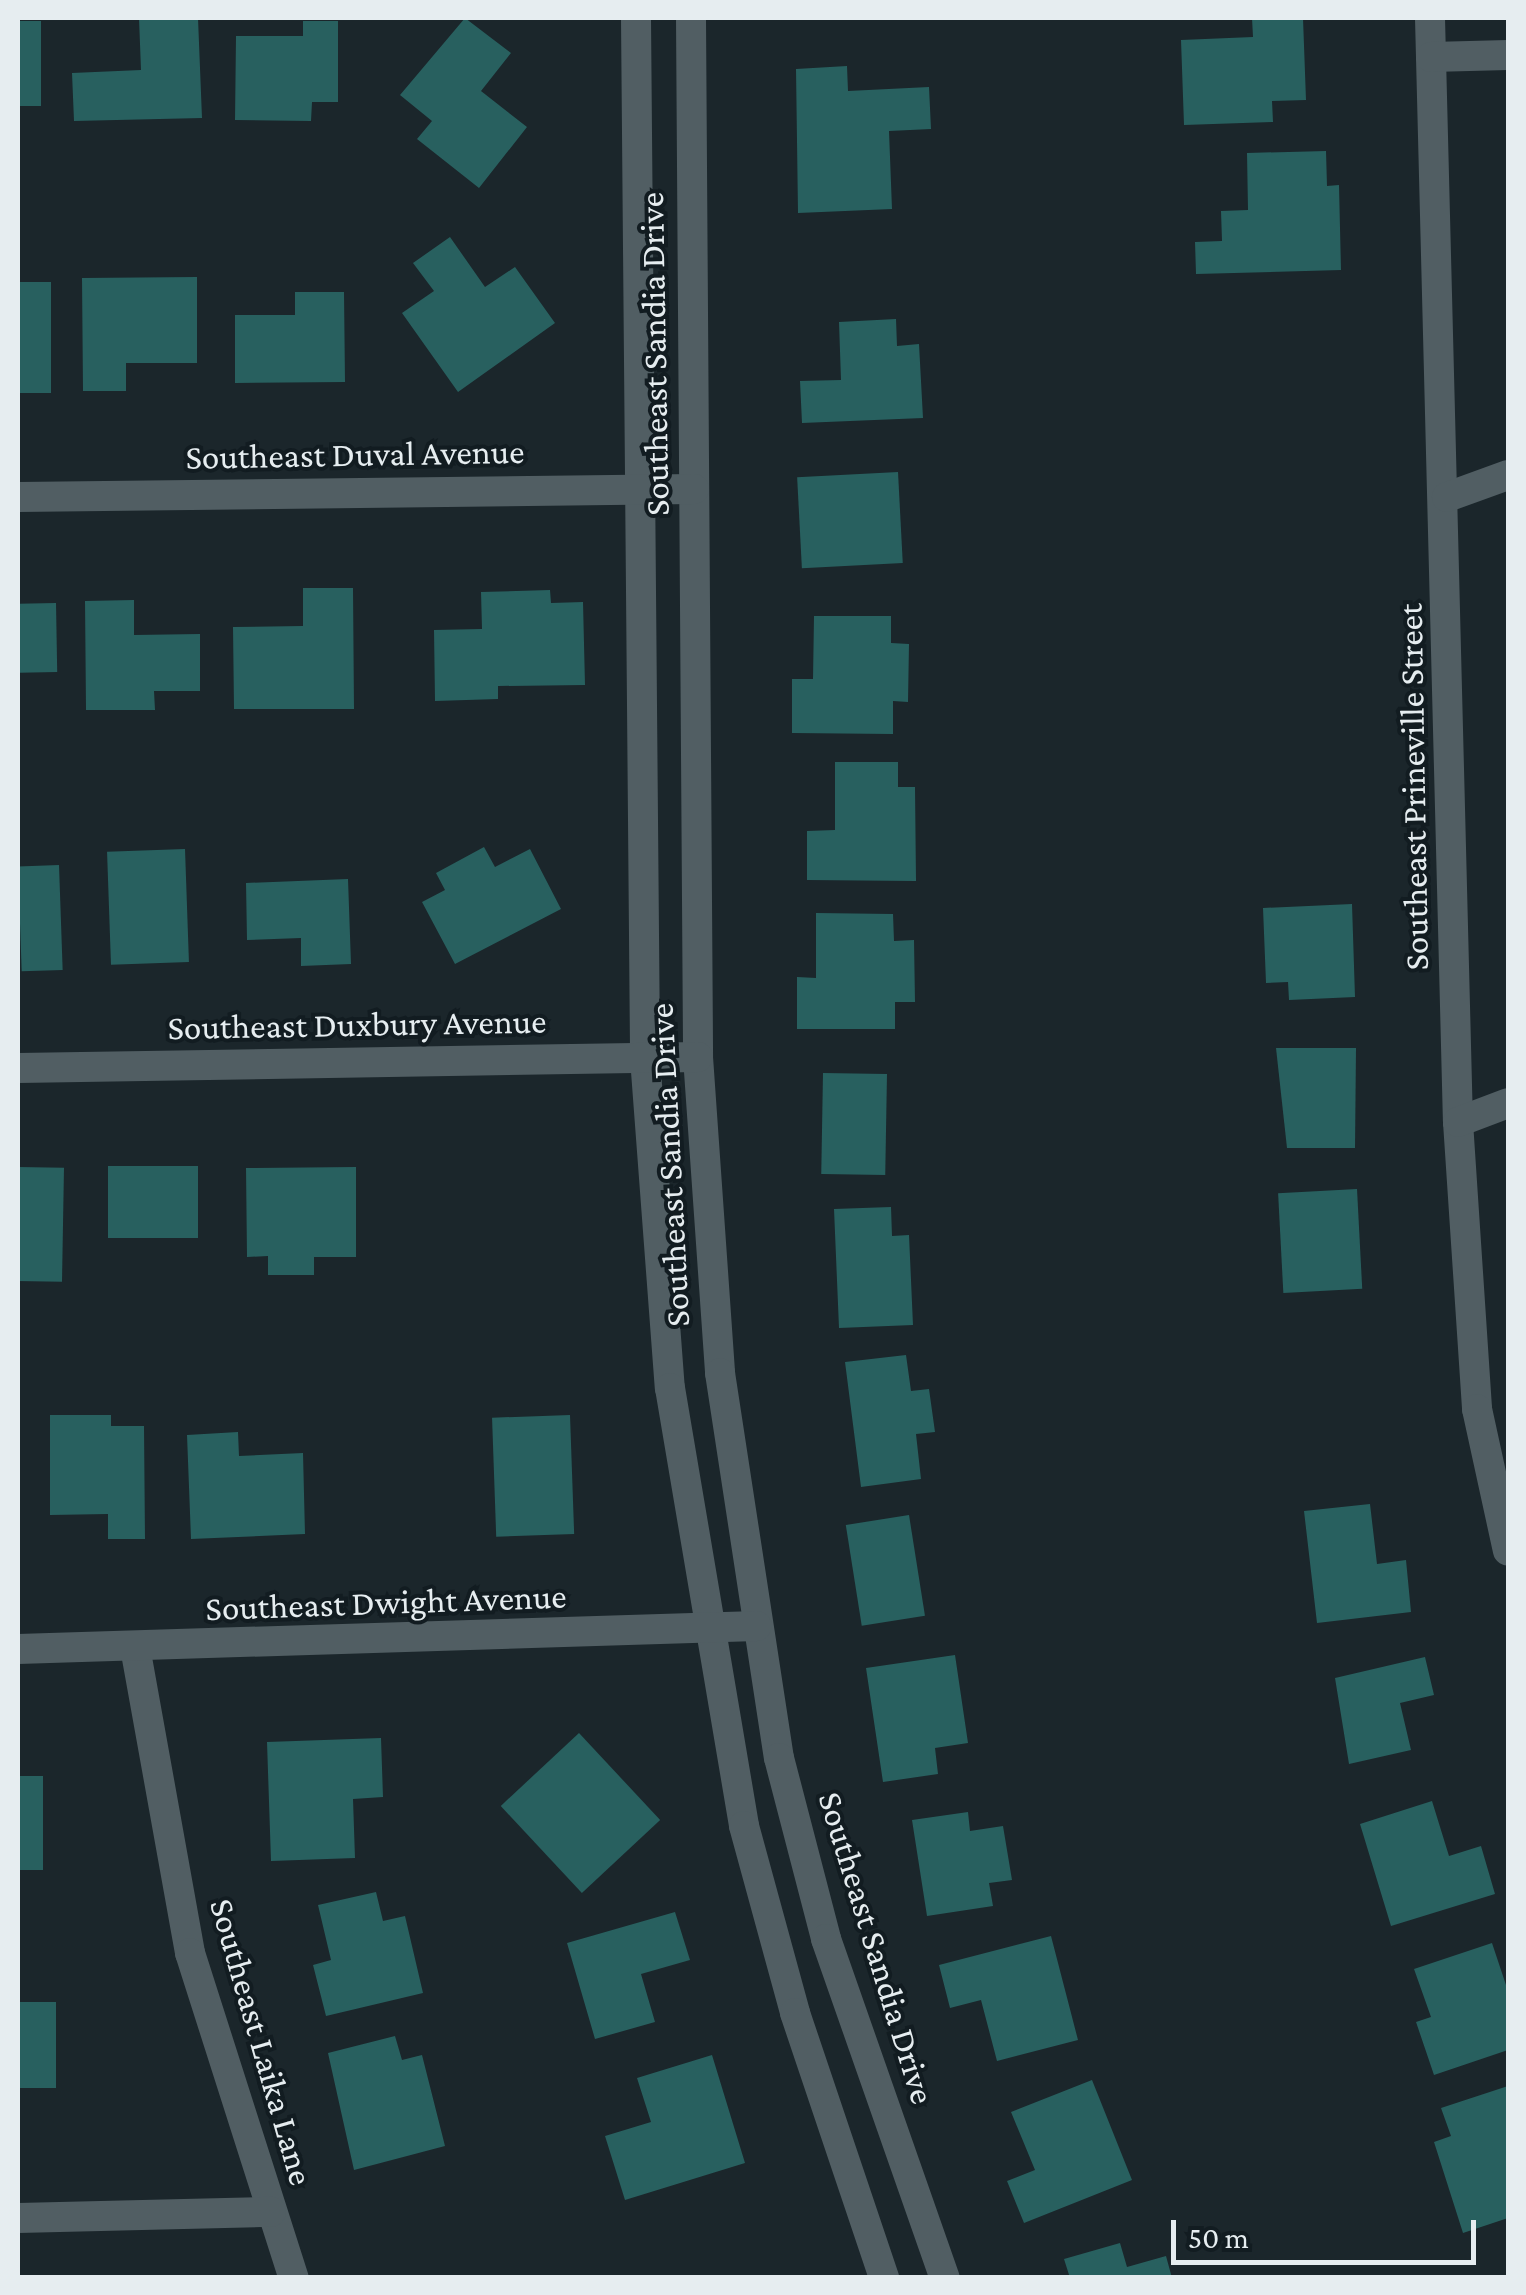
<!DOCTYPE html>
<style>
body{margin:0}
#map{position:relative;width:1526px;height:2295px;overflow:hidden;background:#1b262b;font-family:"Crimson Pro",serif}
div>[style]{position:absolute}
.building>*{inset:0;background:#28605f;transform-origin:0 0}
.minor>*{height:30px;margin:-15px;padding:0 15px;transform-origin:15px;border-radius:15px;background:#515e63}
span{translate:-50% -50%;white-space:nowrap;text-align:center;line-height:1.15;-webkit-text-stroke:8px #121c21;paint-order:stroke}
.street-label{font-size:35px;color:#e6edf0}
.frame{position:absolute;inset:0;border:20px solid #e6edf0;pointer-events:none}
.scale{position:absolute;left:1171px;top:2220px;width:305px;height:45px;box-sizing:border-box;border:5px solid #e6edf0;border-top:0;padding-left:12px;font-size:30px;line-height:35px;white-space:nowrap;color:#e6edf0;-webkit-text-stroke:8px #121c21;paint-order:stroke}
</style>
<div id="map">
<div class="building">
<div style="clip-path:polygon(139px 18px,198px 18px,202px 118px,74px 121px,72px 73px,141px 70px)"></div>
<div style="clip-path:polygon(465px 18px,511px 53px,481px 91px,527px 127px,479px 188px,417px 139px,432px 121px,400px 95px)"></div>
<div style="clip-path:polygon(1252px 18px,1303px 18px,1306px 100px,1272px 101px,1273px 122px,1184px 125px,1181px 40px,1253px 37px)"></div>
<div style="left:18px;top:21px;width:23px;height:85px"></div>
<div style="clip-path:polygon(303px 21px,338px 21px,338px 102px,312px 102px,311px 121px,235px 120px,236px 36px,303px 36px)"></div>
<div style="clip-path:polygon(847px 66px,848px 91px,929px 87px,931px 129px,889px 131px,892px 209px,798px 213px,796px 69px)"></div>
<div style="clip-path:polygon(1326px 151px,1327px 186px,1339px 185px,1341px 270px,1196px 274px,1195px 242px,1222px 241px,1221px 211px,1248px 210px,1247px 153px)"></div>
<div style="clip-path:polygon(450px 237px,485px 287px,515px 267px,555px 323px,458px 392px,402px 313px,434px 291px,413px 263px)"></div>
<div style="clip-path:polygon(197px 277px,197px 363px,126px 363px,126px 391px,83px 391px,82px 278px)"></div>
<div style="left:18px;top:282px;width:33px;height:111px"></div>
<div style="clip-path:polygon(295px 292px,344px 292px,345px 382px,235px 383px,235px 315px,295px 315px)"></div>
<div style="clip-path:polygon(896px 319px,897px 346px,919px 344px,923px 418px,802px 423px,800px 381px,841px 380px,839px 322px)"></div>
<div style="left:898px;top:472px;width:91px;height:101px;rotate:87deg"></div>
<div style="clip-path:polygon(303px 588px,353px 588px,354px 709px,234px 709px,233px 627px,303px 626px)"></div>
<div style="clip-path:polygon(550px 590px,551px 603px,583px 602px,585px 685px,498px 686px,498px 699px,435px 701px,434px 630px,482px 629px,481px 592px)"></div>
<div style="clip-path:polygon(134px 600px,134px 635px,200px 634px,200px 691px,154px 691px,155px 710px,86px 710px,85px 601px)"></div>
<div style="left:56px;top:603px;width:69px;height:38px;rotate:89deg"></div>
<div style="clip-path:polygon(814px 616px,891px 616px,891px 643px,909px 644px,908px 702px,893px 701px,893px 734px,792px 733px,792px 679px,813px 679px)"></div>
<div style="clip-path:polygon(835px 762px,898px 762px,898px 787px,915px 787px,916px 881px,807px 880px,807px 831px,835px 830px)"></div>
<div style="clip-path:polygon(484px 847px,495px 867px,530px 849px,561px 909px,455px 964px,422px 902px,445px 890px,436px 873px)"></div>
<div style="left:185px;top:849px;width:113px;height:78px;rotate:88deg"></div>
<div style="left:59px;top:865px;width:105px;height:41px;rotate:88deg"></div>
<div style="clip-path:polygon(348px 879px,351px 964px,301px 966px,301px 938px,247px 940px,246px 883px)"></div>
<div style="clip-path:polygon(1352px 904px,1355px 997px,1289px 1000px,1288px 982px,1266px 983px,1263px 908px)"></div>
<div style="clip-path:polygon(816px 913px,893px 914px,894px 941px,914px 940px,915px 1002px,895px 1002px,895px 1029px,797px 1029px,797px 977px,816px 978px)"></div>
<div style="clip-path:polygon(1276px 1048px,1356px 1048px,1355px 1148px,1287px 1148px)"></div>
<div style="left:823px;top:1073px;width:64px;height:101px;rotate:1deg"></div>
<div style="left:108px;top:1166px;width:90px;height:72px"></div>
<div style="left:18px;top:1167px;width:46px;height:114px;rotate:1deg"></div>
<div style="clip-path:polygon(356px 1167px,356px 1257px,314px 1257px,314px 1275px,268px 1275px,268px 1256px,247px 1257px,246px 1168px)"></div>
<div style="left:1357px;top:1189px;width:100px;height:79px;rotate:87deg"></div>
<div style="clip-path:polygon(891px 1207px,892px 1236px,909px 1235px,913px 1325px,839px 1328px,834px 1209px)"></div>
<div style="clip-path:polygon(906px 1355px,911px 1391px,929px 1389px,935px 1432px,916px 1434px,921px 1479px,861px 1487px,845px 1362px)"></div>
<div style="clip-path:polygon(50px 1415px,111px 1415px,111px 1426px,144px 1426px,145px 1539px,108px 1539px,108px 1514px,50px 1515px)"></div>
<div style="left:570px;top:1415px;width:119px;height:78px;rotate:88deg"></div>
<div style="clip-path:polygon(238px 1432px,239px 1456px,303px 1453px,305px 1534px,191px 1539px,187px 1435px)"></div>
<div style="clip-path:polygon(1370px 1504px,1377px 1564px,1406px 1560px,1411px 1612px,1317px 1623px,1304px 1511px)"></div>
<div style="left:909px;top:1515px;width:102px;height:64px;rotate:81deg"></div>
<div style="clip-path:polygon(955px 1655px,968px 1743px,935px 1748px,938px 1774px,883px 1782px,866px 1668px)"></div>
<div style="clip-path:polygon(1425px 1657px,1434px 1695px,1400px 1703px,1411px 1750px,1349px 1764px,1335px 1678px)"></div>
<div style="left:579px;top:1733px;width:119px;height:107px;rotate:47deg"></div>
<div style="clip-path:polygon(381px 1738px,383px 1797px,353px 1799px,355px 1858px,271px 1861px,267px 1742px)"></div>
<div style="left:18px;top:1776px;width:25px;height:94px"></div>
<div style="clip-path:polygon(1432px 1801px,1449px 1856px,1481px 1846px,1495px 1894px,1391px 1926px,1360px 1824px)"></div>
<div style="clip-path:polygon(968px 1812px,970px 1831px,1003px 1826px,1012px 1880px,989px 1883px,993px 1906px,927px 1916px,912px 1820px)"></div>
<div style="clip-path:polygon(376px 1892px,383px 1921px,405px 1916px,423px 1993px,326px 2016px,313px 1965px,331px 1960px,318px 1905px)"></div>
<div style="clip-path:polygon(675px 1912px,690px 1960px,641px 1974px,655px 2022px,595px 2039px,567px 1943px)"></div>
<div style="clip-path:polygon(1051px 1936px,1078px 2040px,997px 2061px,981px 2000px,950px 2008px,939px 1965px)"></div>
<div style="clip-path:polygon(1492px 1943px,1508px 1991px,1508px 2050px,1434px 2075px,1416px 2022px,1431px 2017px,1414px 1969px)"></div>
<div style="left:18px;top:2002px;width:38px;height:86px"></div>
<div style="clip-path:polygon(395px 2036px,402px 2060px,422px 2055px,445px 2146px,354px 2170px,328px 2053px)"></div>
<div style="clip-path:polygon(712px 2055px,745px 2163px,625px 2200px,605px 2136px,651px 2122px,637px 2078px)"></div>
<div style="clip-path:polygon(1092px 2080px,1132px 2180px,1024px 2223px,1007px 2181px,1035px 2170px,1011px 2112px)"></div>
<div style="clip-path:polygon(1508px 2086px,1508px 2218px,1463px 2233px,1434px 2142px,1451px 2136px,1441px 2108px)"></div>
<div style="clip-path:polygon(1120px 2243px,1127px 2267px,1166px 2256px,1172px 2278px,1070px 2278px,1064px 2259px)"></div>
</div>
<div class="minor">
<div style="left:636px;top:18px;width:1040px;rotate:89.5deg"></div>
<div style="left:645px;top:1058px;width:331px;rotate:85.7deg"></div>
<div style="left:670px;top:1388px;width:444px;rotate:80.4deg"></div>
<div style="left:744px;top:1826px;width:194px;rotate:74.7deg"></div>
<div style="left:795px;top:2013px;width:280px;rotate:71.4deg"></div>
<div style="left:691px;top:18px;width:1039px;rotate:89.61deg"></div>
<div style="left:698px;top:1057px;width:317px;rotate:86deg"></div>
<div style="left:720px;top:1373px;width:389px;rotate:81.3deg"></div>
<div style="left:779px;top:1758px;width:187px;rotate:75.4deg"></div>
<div style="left:826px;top:1939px;width:359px;rotate:70.7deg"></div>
<div style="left:1430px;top:18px;width:1104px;rotate:88.55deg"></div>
<div style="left:1458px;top:1122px;width:288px;rotate:86.2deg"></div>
<div style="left:1477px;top:1409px;width:145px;rotate:77.7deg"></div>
<div style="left:1431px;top:57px;width:77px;rotate:-1.5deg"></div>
<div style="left:18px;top:497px;width:676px;rotate:-0.68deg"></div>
<div style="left:1447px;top:497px;width:65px;rotate:-19.8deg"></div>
<div style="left:18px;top:1068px;width:680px;rotate:-0.93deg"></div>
<div style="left:1458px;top:1122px;width:53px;rotate:-20.8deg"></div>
<div style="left:135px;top:1647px;width:311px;rotate:79.8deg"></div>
<div style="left:190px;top:1953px;width:341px;rotate:72.3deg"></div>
<div style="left:18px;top:1649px;width:739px;rotate:-1.78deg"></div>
<div style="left:18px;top:2218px;width:253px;rotate:-1.4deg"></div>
</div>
<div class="street-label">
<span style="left:655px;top:354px;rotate:-91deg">Southeast Sandia Drive</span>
<span style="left:355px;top:455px;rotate:-1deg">Southeast Duval Avenue</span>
<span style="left:1414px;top:787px;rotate:-91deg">Southeast Prineville Street</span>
<span style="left:357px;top:1025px;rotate:-1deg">Southeast Duxbury Avenue</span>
<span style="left:670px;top:1165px;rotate:-93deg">Southeast Sandia Drive</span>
<span style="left:386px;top:1603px;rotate:-2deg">Southeast Dwight Avenue</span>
<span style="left:876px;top:1948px;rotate:73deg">Southeast Sandia Drive</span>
<span style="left:261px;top:2042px;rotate:74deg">Southeast Laika Lane</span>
</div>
<div class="frame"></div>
<div class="scale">50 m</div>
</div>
